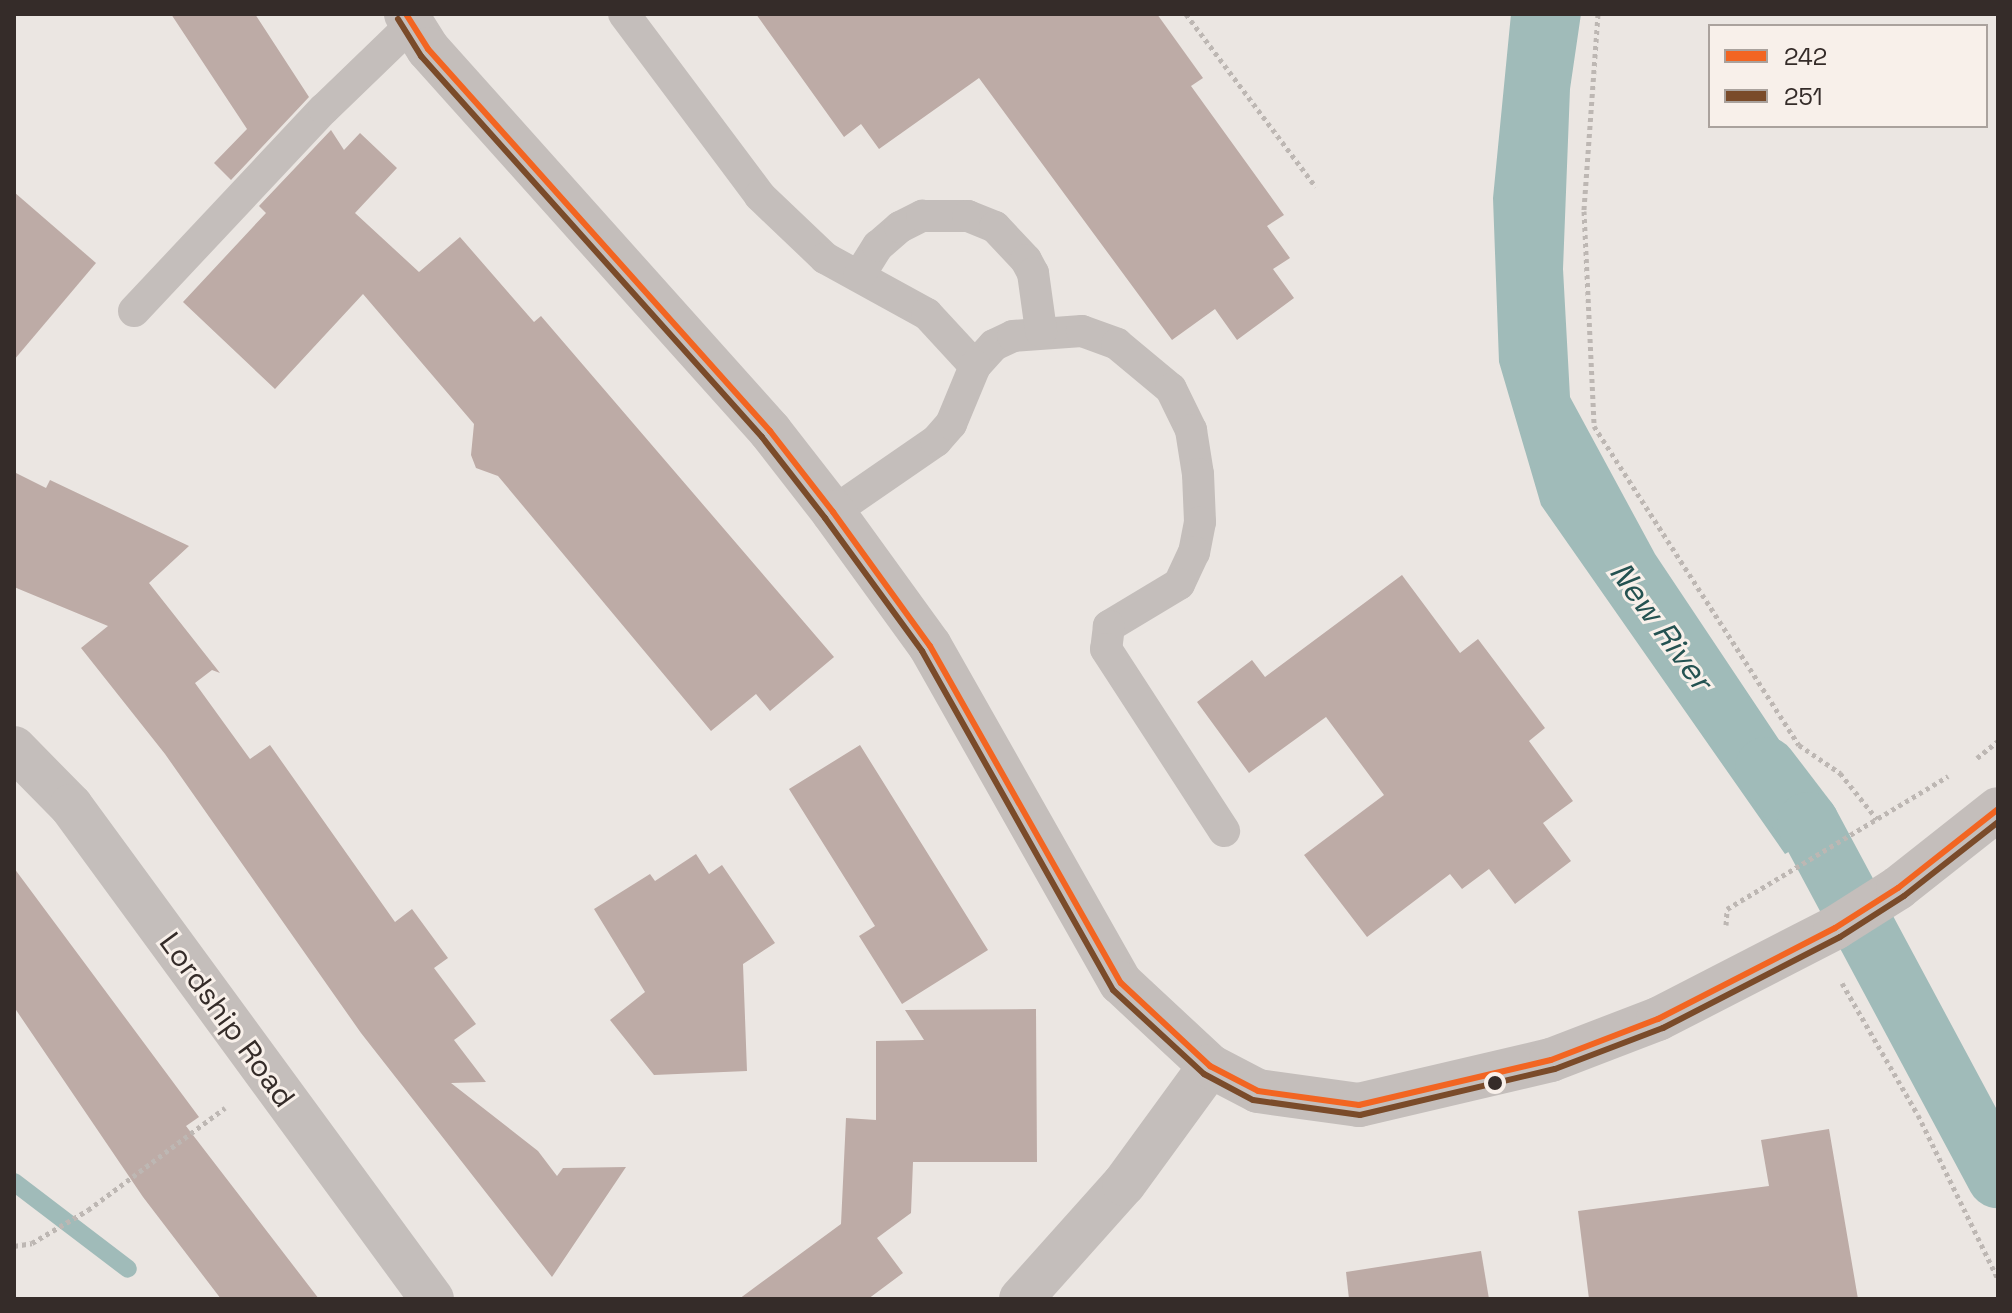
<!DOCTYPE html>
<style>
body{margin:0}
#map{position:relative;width:2012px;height:1313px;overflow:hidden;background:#ebe6e2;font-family:"Space Grotesk",sans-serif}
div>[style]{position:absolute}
.water>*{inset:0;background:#a0bbb9}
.stream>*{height:18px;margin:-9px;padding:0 9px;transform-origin:9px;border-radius:9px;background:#a0bbb9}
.canal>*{height:62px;margin:-31px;padding:0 31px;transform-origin:31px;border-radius:31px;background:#a0bbb9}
.building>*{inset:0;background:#bdaba6}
.path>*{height:5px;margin-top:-2.5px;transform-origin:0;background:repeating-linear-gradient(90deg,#bdb7b3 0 4px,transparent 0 8px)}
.service>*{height:32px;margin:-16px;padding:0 16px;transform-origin:16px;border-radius:16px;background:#c4bebb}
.minor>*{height:44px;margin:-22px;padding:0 22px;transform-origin:22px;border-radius:22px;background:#c4bebb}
.tertiary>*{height:44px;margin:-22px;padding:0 22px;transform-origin:22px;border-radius:22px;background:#c4bebb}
.bus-1>*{height:6px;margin:-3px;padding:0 3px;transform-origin:3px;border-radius:3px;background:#f26522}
.bus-2>*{height:6px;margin:-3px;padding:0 3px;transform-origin:3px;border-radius:3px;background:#7a4b2a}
.dots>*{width:22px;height:22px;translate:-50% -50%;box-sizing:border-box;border:4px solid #f8f0ea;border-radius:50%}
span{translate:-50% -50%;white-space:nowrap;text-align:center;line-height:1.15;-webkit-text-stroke:6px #f8f0ea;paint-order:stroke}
.street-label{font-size:30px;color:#352c29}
.water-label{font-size:32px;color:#245251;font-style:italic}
.frame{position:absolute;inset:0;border:16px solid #352c29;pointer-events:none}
.legend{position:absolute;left:1708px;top:24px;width:280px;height:104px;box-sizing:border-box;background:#f8f0ea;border:2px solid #aaa29d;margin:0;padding:10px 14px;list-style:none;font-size:24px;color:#352c29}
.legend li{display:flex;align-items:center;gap:16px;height:40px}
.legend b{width:40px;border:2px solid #aaa29d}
</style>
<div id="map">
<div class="water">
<div style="clip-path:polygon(1511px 14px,1581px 14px,1570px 89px,1563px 269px,1570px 397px,1655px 554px,1836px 825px,1785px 854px,1541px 505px,1499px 362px,1493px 198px)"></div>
</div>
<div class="stream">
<div style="left:14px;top:1182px;width:143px;rotate:37.3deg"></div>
</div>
<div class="canal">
<div style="left:1766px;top:768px;width:69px;rotate:52.6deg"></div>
<div style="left:1808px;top:823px;width:402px;rotate:61.8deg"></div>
</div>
<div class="building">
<div style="clip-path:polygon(171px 14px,255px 14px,309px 97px,231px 180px,214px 163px,247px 129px)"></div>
<div style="clip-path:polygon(756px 14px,1157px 14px,1203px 78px,1191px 86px,1284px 215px,1267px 226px,1290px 258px,1273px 269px,1294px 298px,1237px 340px,1215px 309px,1172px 340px,979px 78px,879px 149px,861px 124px,844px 137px)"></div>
<div style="clip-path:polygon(331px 130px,344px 150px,360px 133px,397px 168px,355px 213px,419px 272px,460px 237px,534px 322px,541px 316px,834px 657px,770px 711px,756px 694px,711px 731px,498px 476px,476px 468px,471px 455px,474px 424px,363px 294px,275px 389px,183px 302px,266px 213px,259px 206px)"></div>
<div style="clip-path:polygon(14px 192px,96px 263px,14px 360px)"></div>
<div style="clip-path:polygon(14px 472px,46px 488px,50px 480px,189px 546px,149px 583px,220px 673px,212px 670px,195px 683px,250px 759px,270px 745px,395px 922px,412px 909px,448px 958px,434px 968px,476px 1024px,454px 1040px,486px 1082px,451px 1083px,538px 1151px,557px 1176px,563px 1168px,626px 1167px,552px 1277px,361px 1033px,165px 754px,81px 648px,108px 626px,14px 587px)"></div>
<div style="clip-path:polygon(1402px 575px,1460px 653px,1478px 639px,1545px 728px,1529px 741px,1573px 801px,1543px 823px,1571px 861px,1515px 904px,1489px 869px,1462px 889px,1450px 874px,1367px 937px,1304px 855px,1384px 795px,1326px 717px,1249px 773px,1197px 702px,1252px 660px,1265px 677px)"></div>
<div style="clip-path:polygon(860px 745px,988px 950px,902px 1004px,859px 936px,875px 926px,789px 789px)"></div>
<div style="clip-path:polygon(696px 854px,709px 874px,722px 865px,775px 943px,743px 964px,747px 1071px,654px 1075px,610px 1020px,645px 992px,594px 909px,650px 874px,655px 881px)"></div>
<div style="clip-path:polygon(14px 868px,199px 1117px,186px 1126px,319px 1299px,221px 1299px,143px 1197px,14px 1007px)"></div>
<div style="clip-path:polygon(1036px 1009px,1037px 1162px,913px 1162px,911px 1213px,877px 1238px,903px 1273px,868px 1299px,739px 1299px,841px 1224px,846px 1118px,876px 1120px,876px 1041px,924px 1040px,905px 1010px)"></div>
<div style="clip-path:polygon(1829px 1129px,1858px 1299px,1589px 1299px,1578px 1211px,1769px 1186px,1761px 1140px)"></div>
<div style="clip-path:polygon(1481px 1251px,1489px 1299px,1349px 1299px,1346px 1272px)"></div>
</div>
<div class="path">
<div style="left:1186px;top:14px;width:216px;rotate:53.1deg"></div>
<div style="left:1598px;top:14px;width:197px;rotate:94.1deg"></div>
<div style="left:1584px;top:211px;width:215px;rotate:87.3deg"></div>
<div style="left:1594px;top:426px;width:379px;rotate:57.3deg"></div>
<div style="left:1799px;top:745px;width:50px;rotate:34.3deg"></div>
<div style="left:1840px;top:773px;width:59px;rotate:51.2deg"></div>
<div style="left:1977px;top:758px;width:27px;rotate:-39deg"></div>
<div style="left:1726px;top:925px;width:16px;rotate:-86deg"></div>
<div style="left:1727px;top:909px;width:258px;rotate:-31deg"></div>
<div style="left:1842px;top:983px;width:152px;rotate:60.1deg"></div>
<div style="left:1918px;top:1115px;width:182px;rotate:64deg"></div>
<div style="left:14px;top:1246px;width:18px;rotate:-9deg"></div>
<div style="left:32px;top:1243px;width:65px;rotate:-30.5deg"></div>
<div style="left:88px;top:1210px;width:171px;rotate:-36.7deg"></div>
</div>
<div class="service">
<div style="left:624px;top:14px;width:227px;rotate:53.2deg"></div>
<div style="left:760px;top:196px;width:90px;rotate:43.6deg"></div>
<div style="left:825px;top:258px;width:116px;rotate:28.8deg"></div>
<div style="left:927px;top:314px;width:71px;rotate:47.3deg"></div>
<div style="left:975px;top:366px;width:28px;rotate:-48deg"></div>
<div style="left:994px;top:345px;width:21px;rotate:-25deg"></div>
<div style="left:1013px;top:336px;width:69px;rotate:-4.1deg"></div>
<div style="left:1082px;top:331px;width:37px;rotate:20deg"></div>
<div style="left:1117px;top:344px;width:70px;rotate:39.8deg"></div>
<div style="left:1171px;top:389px;width:46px;rotate:64deg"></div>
<div style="left:1191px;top:430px;width:45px;rotate:81deg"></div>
<div style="left:1198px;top:474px;width:48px;rotate:87.6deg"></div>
<div style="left:1200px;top:522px;width:31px;rotate:101deg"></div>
<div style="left:1194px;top:552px;width:35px;rotate:115deg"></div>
<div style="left:1179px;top:584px;width:82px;rotate:149deg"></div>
<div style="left:1109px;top:626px;width:23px;rotate:97deg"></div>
<div style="left:1106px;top:649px;width:217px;rotate:57deg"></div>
<div style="left:859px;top:276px;width:36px;rotate:-58deg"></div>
<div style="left:878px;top:246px;width:29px;rotate:-41deg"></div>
<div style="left:900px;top:227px;width:25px;rotate:-27deg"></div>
<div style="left:922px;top:216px;width:46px"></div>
<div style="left:968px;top:216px;width:29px;rotate:22deg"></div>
<div style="left:995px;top:227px;width:45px;rotate:46.8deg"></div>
<div style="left:1026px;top:260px;width:15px;rotate:62deg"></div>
<div style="left:1033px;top:273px;width:59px;rotate:82.1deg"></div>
<div style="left:134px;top:311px;width:277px;rotate:-46.8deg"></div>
<div style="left:324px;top:109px;width:122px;rotate:-44deg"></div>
<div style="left:833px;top:512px;width:125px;rotate:-34.6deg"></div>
<div style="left:936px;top:441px;width:23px;rotate:-49deg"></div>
<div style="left:951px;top:424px;width:63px;rotate:-67.5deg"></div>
</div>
<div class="minor">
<div style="left:14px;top:748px;width:81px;rotate:45.5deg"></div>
<div style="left:71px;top:806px;width:611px;rotate:53.79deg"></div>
<div style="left:1021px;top:1299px;width:154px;rotate:-48.2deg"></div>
<div style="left:1124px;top:1184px;width:146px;rotate:-53.9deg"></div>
</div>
<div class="tertiary">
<div style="left:406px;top:14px;width:41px;rotate:57.8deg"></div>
<div style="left:428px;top:49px;width:513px;rotate:48.16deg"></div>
<div style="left:770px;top:431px;width:103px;rotate:52.1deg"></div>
<div style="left:833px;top:512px;width:165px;rotate:54.1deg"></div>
<div style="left:930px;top:646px;width:387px;rotate:60.5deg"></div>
<div style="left:1121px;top:983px;width:122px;rotate:43deg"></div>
<div style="left:1210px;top:1066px;width:54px;rotate:27.5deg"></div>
<div style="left:1258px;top:1091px;width:102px;rotate:7.9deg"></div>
<div style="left:1359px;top:1105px;width:197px;rotate:-13.2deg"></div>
<div style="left:1551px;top:1060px;width:115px;rotate:-21deg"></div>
<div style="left:1658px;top:1019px;width:199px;rotate:-27.2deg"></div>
<div style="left:1835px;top:928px;width:75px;rotate:-32.4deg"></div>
<div style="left:1898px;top:888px;width:127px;rotate:-38.3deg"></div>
</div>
<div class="bus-1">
<div style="left:406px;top:14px;width:41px;rotate:57.8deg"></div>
<div style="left:428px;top:49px;width:513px;rotate:48.16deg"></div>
<div style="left:770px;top:431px;width:103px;rotate:52.1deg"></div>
<div style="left:833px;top:512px;width:165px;rotate:54.1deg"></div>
<div style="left:930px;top:646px;width:387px;rotate:60.5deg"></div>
<div style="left:1121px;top:983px;width:122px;rotate:43deg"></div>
<div style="left:1210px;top:1066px;width:54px;rotate:27.5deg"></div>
<div style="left:1258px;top:1091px;width:102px;rotate:7.9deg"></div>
<div style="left:1359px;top:1105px;width:197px;rotate:-13.2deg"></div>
<div style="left:1551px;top:1060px;width:115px;rotate:-21deg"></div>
<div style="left:1658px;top:1019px;width:199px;rotate:-27.2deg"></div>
<div style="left:1835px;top:928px;width:75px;rotate:-32.4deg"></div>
<div style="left:1898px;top:888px;width:127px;rotate:-38.3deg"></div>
</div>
<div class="bus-2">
<div style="left:398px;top:19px;width:44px;rotate:58.1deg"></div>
<div style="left:421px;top:56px;width:511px;rotate:48.17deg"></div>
<div style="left:762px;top:437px;width:103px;rotate:52.1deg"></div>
<div style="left:825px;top:518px;width:165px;rotate:53.9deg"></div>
<div style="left:922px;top:651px;width:389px;rotate:60.6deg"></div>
<div style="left:1113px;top:990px;width:124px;rotate:42.7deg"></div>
<div style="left:1204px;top:1074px;width:55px;rotate:28deg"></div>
<div style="left:1253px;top:1100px;width:108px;rotate:8deg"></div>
<div style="left:1360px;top:1115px;width:200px;rotate:-13.3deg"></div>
<div style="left:1555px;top:1069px;width:116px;rotate:-20.8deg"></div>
<div style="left:1663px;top:1028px;width:199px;rotate:-27.2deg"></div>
<div style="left:1840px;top:937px;width:76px;rotate:-32.6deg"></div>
<div style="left:1904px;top:896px;width:120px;rotate:-38.2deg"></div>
</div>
<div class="dots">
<div style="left:1495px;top:1083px;background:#352c29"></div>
</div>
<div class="street-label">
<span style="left:227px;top:1020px;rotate:54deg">Lordship Road</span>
</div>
<div class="water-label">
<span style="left:1661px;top:626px;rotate:54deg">New River</span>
</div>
<div class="frame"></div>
<ul class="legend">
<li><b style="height:10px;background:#f26522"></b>242</li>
<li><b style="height:10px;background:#7a4b2a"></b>251</li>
</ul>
</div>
